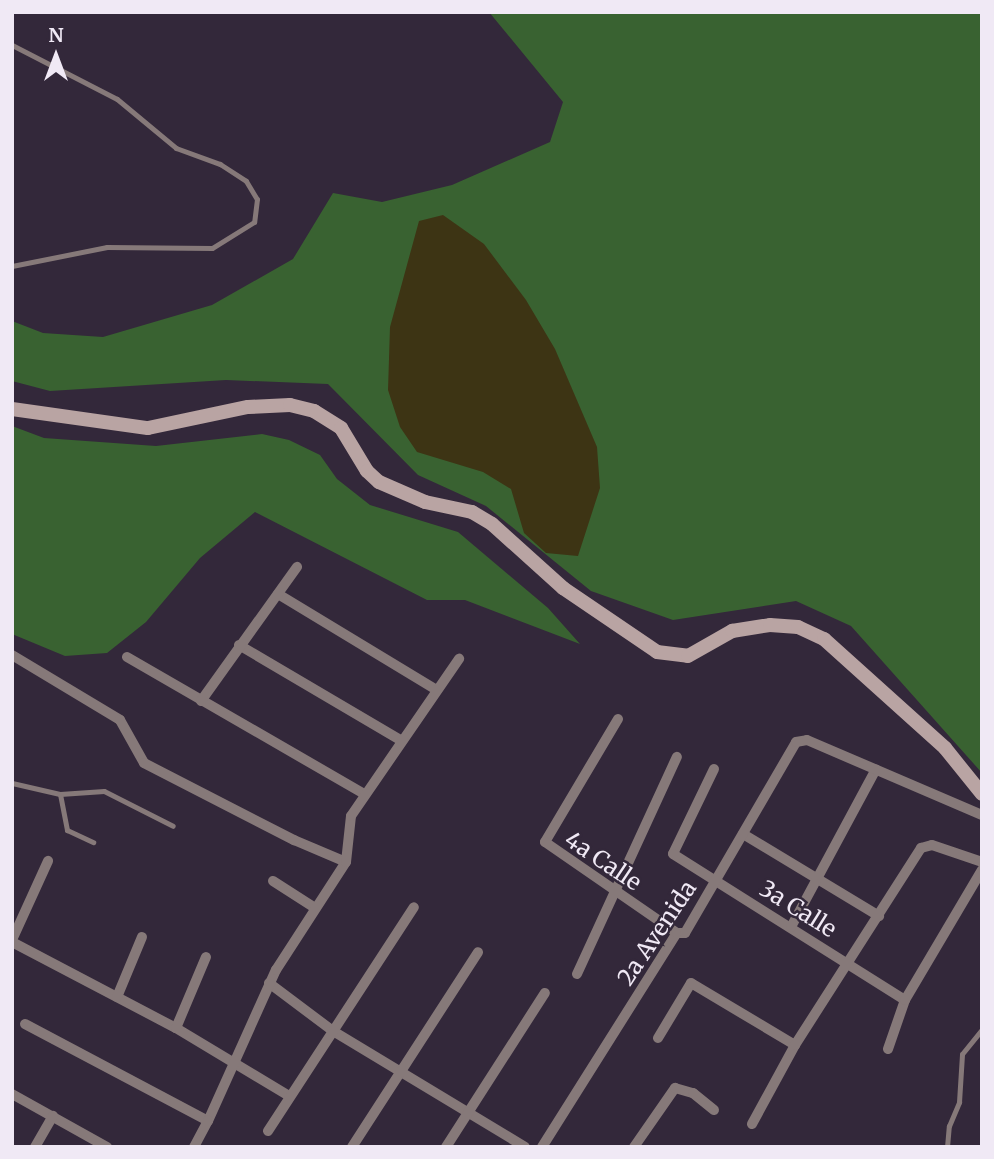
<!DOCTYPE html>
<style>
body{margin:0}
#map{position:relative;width:994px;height:1159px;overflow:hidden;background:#33283a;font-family:Merriweather,serif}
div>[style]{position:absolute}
.green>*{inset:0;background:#396231}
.sand>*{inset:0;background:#3d3414}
.service>*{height:5px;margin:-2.5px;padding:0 2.5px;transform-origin:2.5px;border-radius:2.5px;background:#867979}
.minor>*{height:10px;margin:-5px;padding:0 5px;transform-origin:5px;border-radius:5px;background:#867979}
.secondary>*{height:14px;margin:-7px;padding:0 7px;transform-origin:7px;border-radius:7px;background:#b9a4a3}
span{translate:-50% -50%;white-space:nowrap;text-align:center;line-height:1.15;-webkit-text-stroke:5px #33283a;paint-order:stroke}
.street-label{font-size:23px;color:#f0e9f5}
.frame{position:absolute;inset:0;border:14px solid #f0e9f5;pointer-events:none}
.north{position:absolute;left:21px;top:21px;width:70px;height:70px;-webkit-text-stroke:5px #33283a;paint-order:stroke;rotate:0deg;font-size:19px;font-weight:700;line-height:28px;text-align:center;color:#f0e9f5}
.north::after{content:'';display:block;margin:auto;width:24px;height:32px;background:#f0e9f5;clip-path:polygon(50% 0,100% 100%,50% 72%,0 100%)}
</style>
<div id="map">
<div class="green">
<div style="clip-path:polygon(489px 12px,982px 12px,982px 773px,851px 626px,796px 601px,673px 620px,591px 591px,486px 506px,418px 475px,328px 384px,226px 380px,50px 391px,12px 381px,12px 321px,43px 333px,103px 337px,212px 305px,293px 259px,333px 193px,382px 202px,452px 185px,550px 142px,563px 102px)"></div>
<div style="clip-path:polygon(12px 426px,44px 438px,156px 446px,262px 434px,289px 440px,320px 455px,337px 479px,370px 505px,458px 532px,548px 608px,580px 644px,465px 600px,427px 600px,255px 512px,200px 558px,146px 622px,107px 653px,65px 656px,12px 634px)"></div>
</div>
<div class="sand">
<div style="clip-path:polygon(443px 215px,484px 244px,526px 300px,555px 349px,597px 447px,600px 488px,578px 556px,546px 553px,524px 533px,511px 489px,483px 472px,417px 452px,400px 427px,388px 390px,390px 327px,419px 221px)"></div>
</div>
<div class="service">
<div style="left:12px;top:45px;width:118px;rotate:27.2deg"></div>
<div style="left:117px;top:99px;width:77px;rotate:39.7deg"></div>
<div style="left:176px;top:148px;width:47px;rotate:20deg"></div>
<div style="left:220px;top:164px;width:31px;rotate:33deg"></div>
<div style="left:246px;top:181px;width:21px;rotate:59deg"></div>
<div style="left:257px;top:199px;width:23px;rotate:97deg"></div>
<div style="left:254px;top:222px;width:49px;rotate:148.2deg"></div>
<div style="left:212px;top:248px;width:105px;rotate:-179.5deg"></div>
<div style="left:107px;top:247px;width:97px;rotate:168.7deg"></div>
<div style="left:12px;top:783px;width:49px;rotate:12.9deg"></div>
<div style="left:60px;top:794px;width:44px;rotate:-3.9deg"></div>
<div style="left:104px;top:791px;width:77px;rotate:26.9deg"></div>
<div style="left:60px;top:794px;width:37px;rotate:79deg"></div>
<div style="left:67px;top:830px;width:29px;rotate:25deg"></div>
<div style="left:947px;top:1147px;width:21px;rotate:-85deg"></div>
<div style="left:949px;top:1126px;width:26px;rotate:-67deg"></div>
<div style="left:959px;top:1102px;width:48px;rotate:-86.4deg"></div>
<div style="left:962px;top:1054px;width:32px;rotate:-51deg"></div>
</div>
<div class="minor">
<div style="left:278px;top:594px;width:184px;rotate:31.2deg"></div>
<div style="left:239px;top:645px;width:187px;rotate:30.5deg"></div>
<div style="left:12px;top:655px;width:126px;rotate:31deg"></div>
<div style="left:120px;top:720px;width:49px;rotate:60.8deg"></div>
<div style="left:144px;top:763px;width:169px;rotate:27.2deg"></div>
<div style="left:294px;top:840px;width:56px;rotate:22.9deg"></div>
<div style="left:127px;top:657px;width:274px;rotate:30deg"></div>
<div style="left:201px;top:701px;width:165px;rotate:-54.4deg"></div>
<div style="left:618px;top:719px;width:143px;rotate:120.7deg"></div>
<div style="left:545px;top:842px;width:160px;rotate:34.6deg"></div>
<div style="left:714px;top:769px;width:94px;rotate:115.8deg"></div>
<div style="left:673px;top:854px;width:274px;rotate:32.2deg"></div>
<div style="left:743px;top:834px;width:159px;rotate:31.1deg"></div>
<div style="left:273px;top:881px;width:50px;rotate:32.7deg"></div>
<div style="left:791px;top:927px;width:179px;rotate:-61.7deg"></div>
<div style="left:12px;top:940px;width:87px;rotate:-65.5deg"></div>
<div style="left:12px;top:942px;width:185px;rotate:27.7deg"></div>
<div style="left:176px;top:1028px;width:132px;rotate:31deg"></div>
<div style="left:577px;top:974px;width:239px;rotate:-65.3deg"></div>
<div style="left:269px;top:983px;width:80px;rotate:36.9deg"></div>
<div style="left:333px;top:1031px;width:224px;rotate:31.1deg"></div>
<div style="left:117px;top:997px;width:65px;rotate:-67.4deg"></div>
<div style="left:25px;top:1024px;width:207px;rotate:27.9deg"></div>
<div style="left:208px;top:1121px;width:166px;rotate:-65.8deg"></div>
<div style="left:276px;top:970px;width:129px;rotate:-57.1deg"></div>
<div style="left:346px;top:862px;width:46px;rotate:-83.8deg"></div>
<div style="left:351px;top:816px;width:191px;rotate:-55.5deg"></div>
<div style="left:176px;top:1028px;width:77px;rotate:-67.1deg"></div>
<div style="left:658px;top:1038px;width:64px;rotate:-59deg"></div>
<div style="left:691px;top:983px;width:121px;rotate:30.8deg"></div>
<div style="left:888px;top:1049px;width:52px;rotate:-70.9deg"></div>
<div style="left:905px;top:1000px;width:151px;rotate:-59.4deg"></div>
<div style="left:12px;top:1094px;width:109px;rotate:29.2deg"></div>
<div style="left:752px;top:1124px;width:90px;rotate:-61.4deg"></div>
<div style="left:795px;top:1045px;width:234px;rotate:-57.4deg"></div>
<div style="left:921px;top:848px;width:11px;rotate:-15deg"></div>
<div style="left:932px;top:845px;width:53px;rotate:18.8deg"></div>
<div style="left:268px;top:1131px;width:267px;rotate:-56.9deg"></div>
<div style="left:35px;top:1147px;width:36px;rotate:-60deg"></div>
<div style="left:194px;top:1147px;width:30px;rotate:-62deg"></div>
<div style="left:352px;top:1147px;width:232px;rotate:-57.1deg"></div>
<div style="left:446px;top:1147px;width:183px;rotate:-57.3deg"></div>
<div style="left:542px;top:1147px;width:253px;rotate:-57.8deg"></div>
<div style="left:677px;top:933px;width:8px"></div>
<div style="left:685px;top:933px;width:221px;rotate:-59.8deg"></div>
<div style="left:796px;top:742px;width:11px;rotate:-10deg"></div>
<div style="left:807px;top:740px;width:190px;rotate:23.2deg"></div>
<div style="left:634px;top:1147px;width:72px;rotate:-55.2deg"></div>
<div style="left:675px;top:1088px;width:19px;rotate:16deg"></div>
<div style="left:693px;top:1093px;width:27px;rotate:39deg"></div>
</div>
<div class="secondary">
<div style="left:12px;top:409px;width:137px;rotate:8deg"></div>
<div style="left:148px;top:428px;width:102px;rotate:-11.9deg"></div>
<div style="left:248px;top:407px;width:42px;rotate:-2.7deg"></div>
<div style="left:290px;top:405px;width:25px;rotate:14deg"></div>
<div style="left:314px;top:411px;width:32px;rotate:32deg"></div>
<div style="left:341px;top:428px;width:50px;rotate:58.8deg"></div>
<div style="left:367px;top:471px;width:16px;rotate:43deg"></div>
<div style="left:379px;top:482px;width:50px;rotate:23.5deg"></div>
<div style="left:425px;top:502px;width:48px;rotate:12deg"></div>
<div style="left:472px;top:512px;width:23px;rotate:31deg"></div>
<div style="left:492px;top:524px;width:96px;rotate:42deg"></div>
<div style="left:563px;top:588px;width:114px;rotate:34.2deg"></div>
<div style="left:657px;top:652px;width:31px;rotate:7deg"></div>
<div style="left:688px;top:656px;width:51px;rotate:-29.6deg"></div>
<div style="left:732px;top:631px;width:38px;rotate:-9deg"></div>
<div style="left:770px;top:625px;width:28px;rotate:4deg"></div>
<div style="left:798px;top:627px;width:29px;rotate:25deg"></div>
<div style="left:824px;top:639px;width:163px;rotate:42deg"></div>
<div style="left:945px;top:748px;width:59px;rotate:51.2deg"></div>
</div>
<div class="street-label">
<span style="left:603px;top:861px;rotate:34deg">4a Calle</span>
<span style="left:798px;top:909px;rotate:32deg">3a Calle</span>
<span style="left:657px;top:933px;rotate:-56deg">2a Avenida</span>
</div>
<div class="frame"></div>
<div class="north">N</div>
</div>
